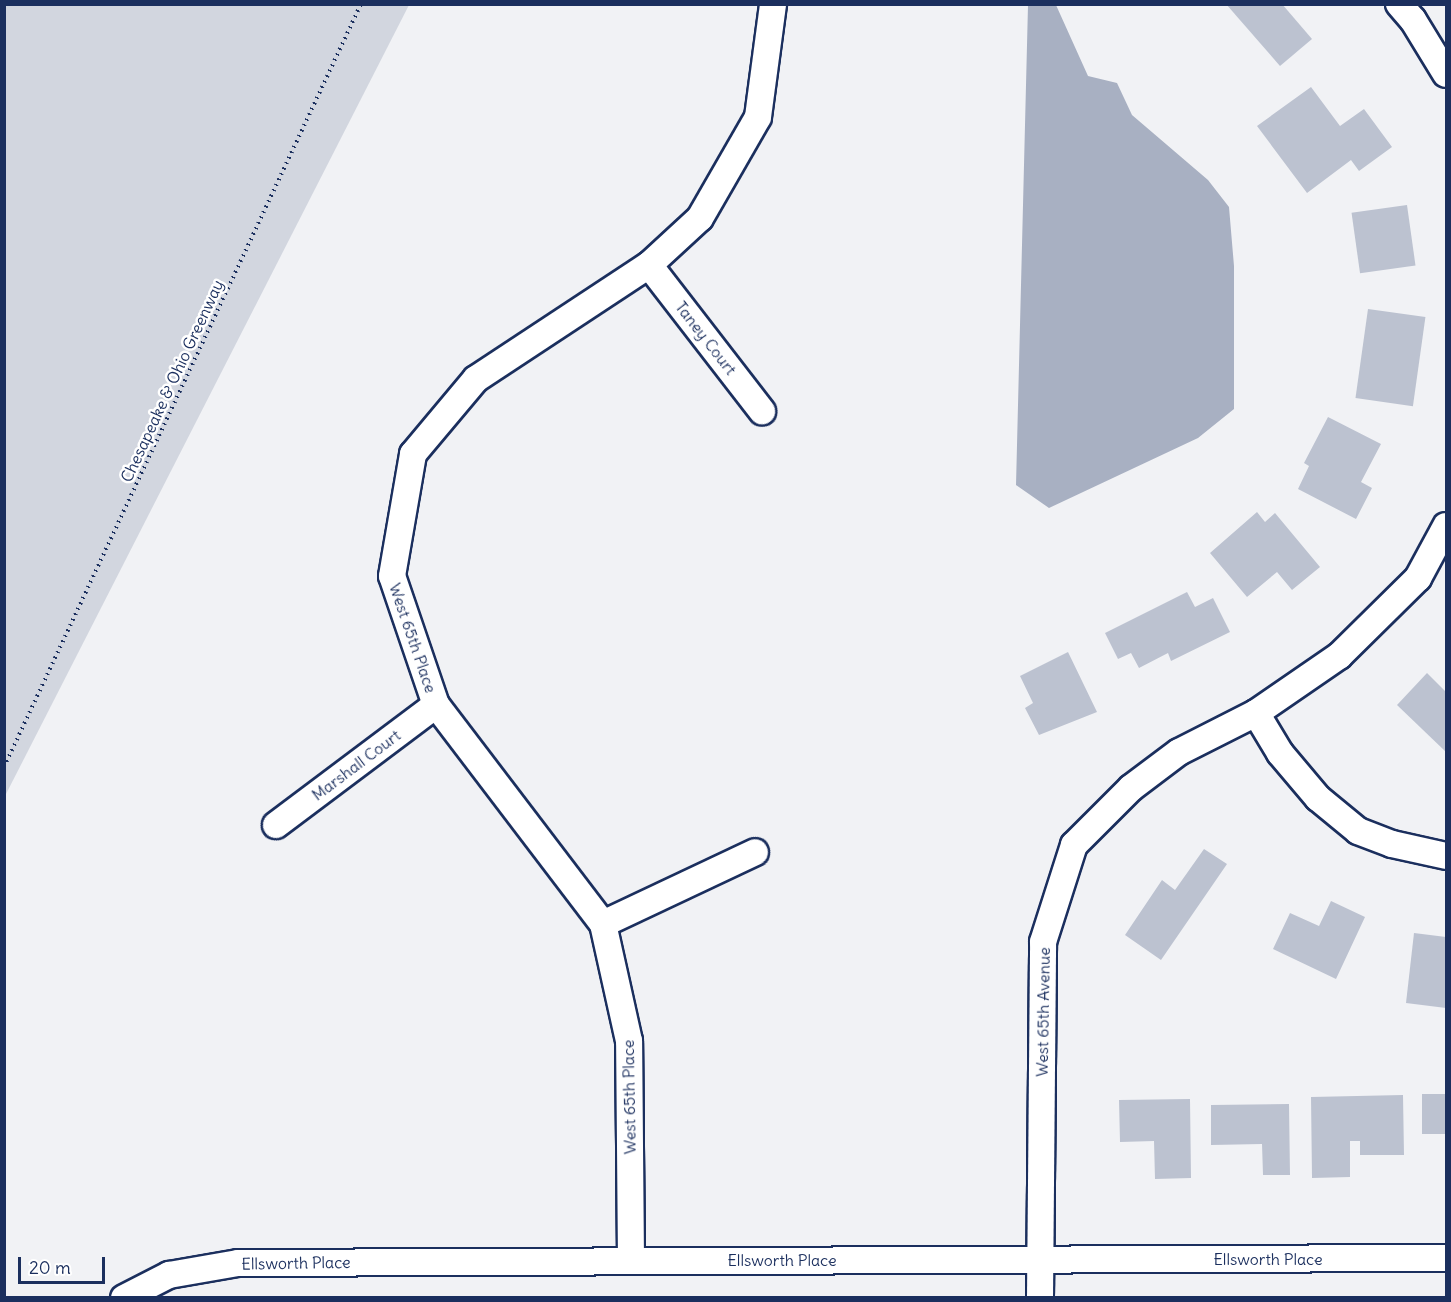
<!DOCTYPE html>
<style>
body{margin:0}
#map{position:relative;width:1451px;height:1302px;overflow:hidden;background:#f1f2f5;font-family:Delius,sans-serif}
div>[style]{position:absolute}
.green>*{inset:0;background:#d2d6df}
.water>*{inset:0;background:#a8b0c2}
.building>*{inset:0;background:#bcc2d0;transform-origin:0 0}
.path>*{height:4px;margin-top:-2px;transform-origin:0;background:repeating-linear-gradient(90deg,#1b2f5e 0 1.5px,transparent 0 6px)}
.roads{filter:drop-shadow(2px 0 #1b2f5e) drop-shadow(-2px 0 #1b2f5e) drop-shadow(0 2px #1b2f5e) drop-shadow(0 -2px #1b2f5e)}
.minor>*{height:26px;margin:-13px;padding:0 13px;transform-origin:13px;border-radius:13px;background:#fff}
span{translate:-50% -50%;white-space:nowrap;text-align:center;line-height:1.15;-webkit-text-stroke:5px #fff;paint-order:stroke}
.street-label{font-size:16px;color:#1b2f5e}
.frame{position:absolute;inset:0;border:6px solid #1b2f5e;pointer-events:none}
.scale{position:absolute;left:18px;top:1257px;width:87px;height:27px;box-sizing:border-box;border:3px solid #1b2f5e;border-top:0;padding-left:8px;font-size:18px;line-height:21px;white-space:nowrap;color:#1b2f5e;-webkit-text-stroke:4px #fff;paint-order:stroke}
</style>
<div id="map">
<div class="green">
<div style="clip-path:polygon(5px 4px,409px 5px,5px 796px,4px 5px)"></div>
</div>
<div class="water">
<div style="clip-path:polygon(1028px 5px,1056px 5px,1088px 76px,1117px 83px,1132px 115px,1208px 180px,1229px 207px,1234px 266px,1234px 409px,1198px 438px,1049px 508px,1016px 485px)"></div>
</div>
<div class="building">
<div style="clip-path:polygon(1226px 4px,1282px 4px,1312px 39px,1280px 66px)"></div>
<div style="clip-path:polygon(1311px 87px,1340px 126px,1364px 109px,1392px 147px,1359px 171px,1351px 160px,1307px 193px,1257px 126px)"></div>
<div style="left:1407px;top:205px;width:61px;height:56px;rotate:82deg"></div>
<div style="left:1368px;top:309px;width:58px;height:90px;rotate:8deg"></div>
<div style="clip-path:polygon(1328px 417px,1381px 444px,1361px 482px,1372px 488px,1356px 519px,1298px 489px,1309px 466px,1304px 463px)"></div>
<div style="clip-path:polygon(1257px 512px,1265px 522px,1275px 513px,1320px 567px,1292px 590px,1277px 572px,1247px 597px,1210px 553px)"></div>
<div style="clip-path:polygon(1187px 592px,1195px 607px,1213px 598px,1230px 632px,1171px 661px,1168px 653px,1139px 668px,1131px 653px,1118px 659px,1105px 633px)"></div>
<div style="clip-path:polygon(1068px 652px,1097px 712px,1039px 735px,1025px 708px,1033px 703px,1020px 676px)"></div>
<div style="clip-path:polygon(1427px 673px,1446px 692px,1446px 752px,1397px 705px)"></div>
<div style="clip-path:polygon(1204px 849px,1227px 864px,1161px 960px,1125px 935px,1162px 880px,1175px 890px)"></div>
<div style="clip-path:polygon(1331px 901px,1365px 917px,1336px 979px,1273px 949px,1290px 913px,1319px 926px)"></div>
<div style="clip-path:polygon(1414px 933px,1446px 937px,1446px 1008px,1406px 1003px)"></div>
<div style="left:1422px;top:1094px;width:24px;height:40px"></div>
<div style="clip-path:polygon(1403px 1095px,1404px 1155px,1360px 1155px,1360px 1141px,1350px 1141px,1350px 1177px,1312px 1178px,1311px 1097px)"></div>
<div style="clip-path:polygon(1190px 1099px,1191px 1178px,1155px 1179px,1154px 1141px,1120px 1142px,1119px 1100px)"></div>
<div style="clip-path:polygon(1289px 1104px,1290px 1175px,1263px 1175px,1262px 1144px,1211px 1145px,1211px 1105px)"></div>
</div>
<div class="path">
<div style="left:4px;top:767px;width:842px;rotate:-64.93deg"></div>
</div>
<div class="roads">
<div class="minor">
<div style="left:1399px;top:4px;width:21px;rotate:49deg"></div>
<div style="left:1413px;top:20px;width:63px;rotate:58.6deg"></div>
<div style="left:649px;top:265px;width:185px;rotate:52.3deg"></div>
<div style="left:1256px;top:713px;width:47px;rotate:59deg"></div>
<div style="left:1280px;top:753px;width:59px;rotate:49.8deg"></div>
<div style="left:1318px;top:798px;width:52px;rotate:39.5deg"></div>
<div style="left:1358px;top:831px;width:36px;rotate:21deg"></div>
<div style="left:1392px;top:844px;width:55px;rotate:12.5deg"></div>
<div style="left:276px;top:825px;width:200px;rotate:-36.9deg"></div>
<div style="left:603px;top:924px;width:168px;rotate:-25.3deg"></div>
<div style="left:631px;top:1260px;width:219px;rotate:-90.5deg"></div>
<div style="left:629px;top:1041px;width:120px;rotate:-102.5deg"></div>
<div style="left:603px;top:924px;width:275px;rotate:-127.3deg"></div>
<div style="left:436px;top:705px;width:136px;rotate:-108.8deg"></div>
<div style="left:392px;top:576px;width:124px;rotate:-80.2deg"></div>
<div style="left:413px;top:454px;width:98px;rotate:-50deg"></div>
<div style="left:476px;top:379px;width:207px;rotate:-33.4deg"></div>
<div style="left:649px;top:265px;width:69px;rotate:-42.7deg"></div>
<div style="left:700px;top:218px;width:116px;rotate:-60.1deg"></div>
<div style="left:758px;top:117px;width:114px;rotate:-82.4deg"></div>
<div style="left:124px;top:1298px;width:51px;rotate:-27.1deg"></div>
<div style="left:169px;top:1275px;width:70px;rotate:-9.9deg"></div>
<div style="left:238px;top:1263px;width:1208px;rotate:-0.24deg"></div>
<div style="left:1040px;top:1298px;width:356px;rotate:-89.5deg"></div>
<div style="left:1043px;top:942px;width:102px;rotate:-72.3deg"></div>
<div style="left:1074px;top:845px;width:81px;rotate:-45deg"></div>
<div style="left:1131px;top:788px;width:60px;rotate:-36.9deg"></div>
<div style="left:1179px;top:752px;width:86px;rotate:-26.9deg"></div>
<div style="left:1256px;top:713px;width:101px;rotate:-34.5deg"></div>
<div style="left:1339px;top:656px;width:111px;rotate:-44.6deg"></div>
<div style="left:1418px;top:578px;width:59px;rotate:-61.7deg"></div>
</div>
</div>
<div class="street-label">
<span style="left:706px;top:338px;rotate:52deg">Taney Court</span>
<span style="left:172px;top:381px;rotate:-65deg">Chesapeake &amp; Ohio Greenway</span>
<span style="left:413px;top:638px;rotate:71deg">West 65th Place</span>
<span style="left:356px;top:765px;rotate:-37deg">Marshall Court</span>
<span style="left:1043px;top:1012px;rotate:-89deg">West 65th Avenue</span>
<span style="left:629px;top:1097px;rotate:-91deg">West 65th Place</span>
<span style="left:1268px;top:1259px">Ellsworth Place</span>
<span style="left:782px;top:1260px">Ellsworth Place</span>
<span style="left:296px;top:1263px;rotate:-1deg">Ellsworth Place</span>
</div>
<div class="frame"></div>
<div class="scale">20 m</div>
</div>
